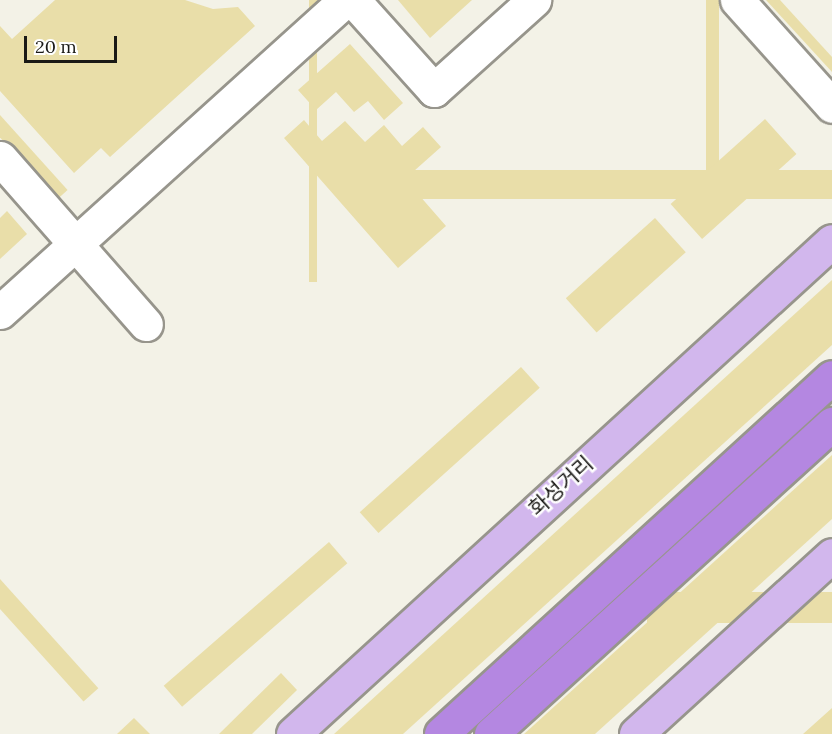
<!DOCTYPE html>
<meta charset="utf-8">
<style>
body{margin:0}
#map{position:relative;width:832px;height:734px;overflow:hidden;background:#f3f2e7;font-family:Lora,"Noto Sans KR",serif}
div>[style]{position:absolute}
.green>*{inset:0;background:#e9dea9;transform-origin:0 0}
.roads{filter:drop-shadow(2px 0 #97958c) drop-shadow(-2px 0 #97958c) drop-shadow(0 2px #97958c) drop-shadow(0 -2px #97958c)}
.minor>*{height:33px;margin:-16.5px;padding:0 16.5px;transform-origin:16.5px;border-radius:16.5px;background:#fff}
.major>*{height:33px;margin:-16.5px;padding:0 16.5px;transform-origin:16.5px;border-radius:16.5px;background:#d2b7ed}
.highway>*{height:33px;margin:-16.5px;padding:0 16.5px;transform-origin:16.5px;border-radius:16.5px;background:#b487e1}
span{translate:-50% -50%;white-space:nowrap;text-align:center;line-height:1.15;-webkit-text-stroke:5px #fff;paint-order:stroke}
.street-label{font-size:21px;color:#1a1916}
.scale{position:absolute;left:24px;top:36px;width:93px;height:27px;box-sizing:border-box;border:3px solid #1a1916;border-top:0;padding-left:8px;font-size:18px;line-height:21px;white-space:nowrap;color:#1a1916;-webkit-text-stroke:4px #fff;paint-order:stroke}
</style>
<div id="map">
<div class="green">
<div style="clip-path:polygon(55px 0,185px 0,213px 9px,238px 7px,255px 26px,110px 157px,101px 148px,74px 173px,0 91px,0 26px,12px 39px)"></div>
<div style="left:309px;top:0;width:8px;height:282px"></div>
<div style="clip-path:polygon(398px 0,472px 0,430px 38px)"></div>
<div style="left:706px;top:0;width:13px;height:176px"></div>
<div style="clip-path:polygon(766px 0,780px 0,832px 57px,832px 72px)"></div>
<div style="left:339px;top:21px;width:6px;height:251px;rotate:51deg"></div>
<div style="clip-path:polygon(350px 44px,403px 103px,384px 120px,368px 101px,354px 112px,336px 92px,316px 110px,298px 90px)"></div>
<div style="left:0;top:115px;width:101px;height:15px;rotate:48deg"></div>
<div style="left:765px;top:119px;width:47px;height:127px;rotate:48deg"></div>
<div style="clip-path:polygon(304px 120px,322px 141px,345px 121px,365px 142px,384px 125px,402px 146px,423px 127px,441px 147px,405px 179px,446px 226px,398px 268px,284px 138px)"></div>
<div style="left:832px;top:170px;width:29px;height:468px;rotate:90deg"></div>
<div style="clip-path:polygon(7px 211px,27px 234px,0 259px,0 218px)"></div>
<div style="left:655px;top:218px;width:46px;height:120px;rotate:48deg"></div>
<div style="clip-path:polygon(832px 280px,832px 345px,403px 734px,334px 734px)"></div>
<div style="left:521px;top:367px;width:28px;height:217px;rotate:48deg"></div>
<div style="clip-path:polygon(832px 455px,832px 519px,595px 734px,524px 734px)"></div>
<div style="left:329px;top:542px;width:28px;height:219px;rotate:49deg"></div>
<div style="left:0;top:579px;width:147px;height:20px;rotate:48deg"></div>
<div style="left:832px;top:592px;width:31px;height:185px;rotate:90deg"></div>
<div style="clip-path:polygon(281px 673px,297px 690px,252px 734px,219px 734px)"></div>
<div style="clip-path:polygon(832px 707px,832px 734px,803px 734px,832px 708px)"></div>
<div style="clip-path:polygon(134px 718px,150px 734px,117px 734px)"></div>
</div>
<div class="roads">
<div class="minor">
<div style="left:353px;top:0;width:121px;rotate:48deg"></div>
<div style="left:434px;top:90px;width:135px;rotate:-42deg"></div>
<div style="left:737px;top:0;width:142px;rotate:48.1deg"></div>
<div style="left:0;top:158px;width:221px;rotate:48.7deg"></div>
<div style="left:0;top:312px;width:465px;rotate:-42.1deg"></div>
</div>
<div class="major">
<div style="left:293px;top:734px;width:730px;rotate:-42.45deg"></div>
<div style="left:636px;top:734px;width:265px;rotate:-42.4deg"></div>
</div>
<div class="highway">
<div style="left:441px;top:734px;width:529px;rotate:-42.4deg"></div>
<div style="left:491px;top:734px;width:461px;rotate:-42.3deg"></div>
</div>
</div>
<div class="street-label">
<span style="left:561px;top:486px;rotate:-42deg">화성거리</span>
</div>
<div class="scale">20 m</div>
</div>
